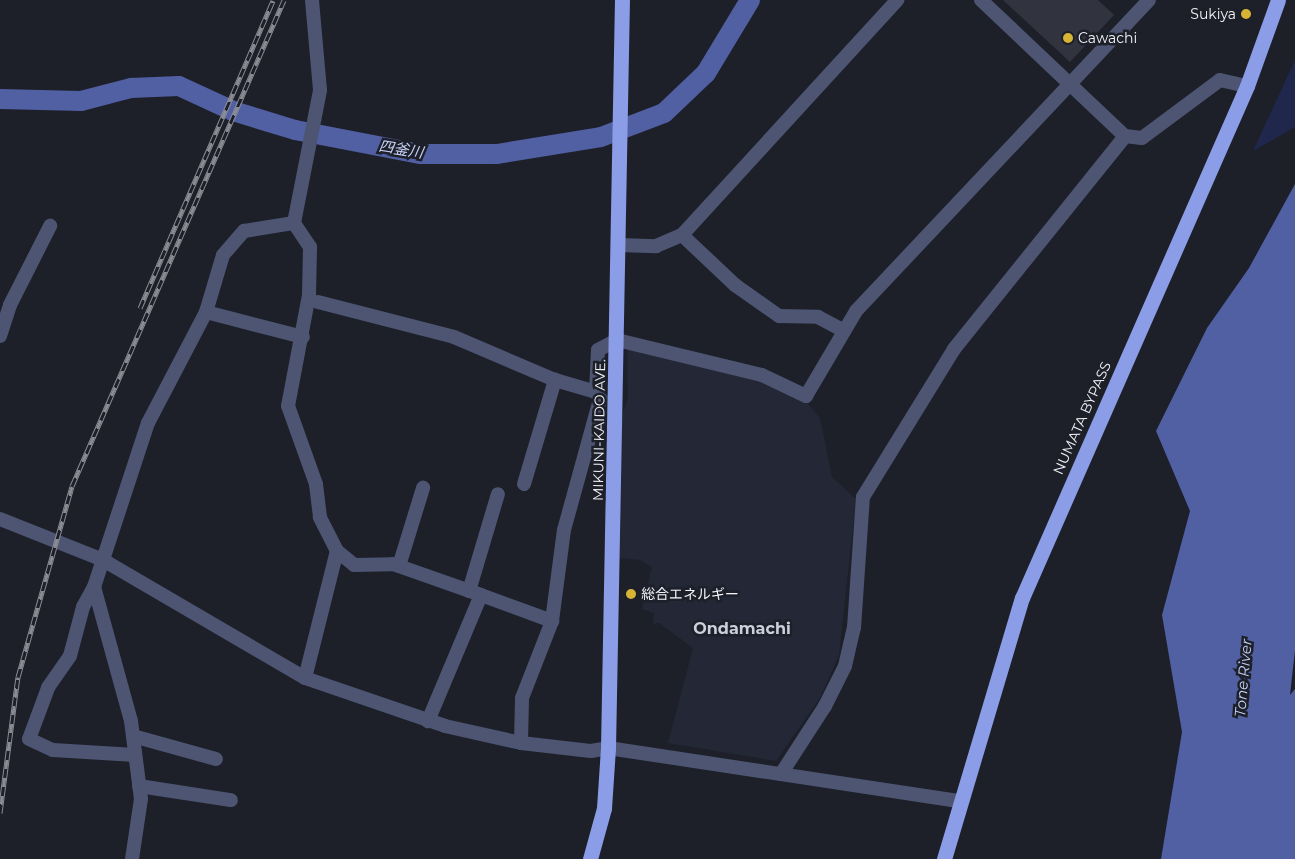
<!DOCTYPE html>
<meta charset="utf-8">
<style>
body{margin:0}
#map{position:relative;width:1295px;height:859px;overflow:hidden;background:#1d2029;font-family:Montserrat,"Noto Sans JP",sans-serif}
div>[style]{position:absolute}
.built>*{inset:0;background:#232736}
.green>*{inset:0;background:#1f274d}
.water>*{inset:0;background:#515fa3}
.river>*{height:20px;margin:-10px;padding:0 10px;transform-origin:10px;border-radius:10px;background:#515fa3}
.building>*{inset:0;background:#31343e}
.minor>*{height:14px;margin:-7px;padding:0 7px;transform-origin:7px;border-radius:7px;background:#4d5572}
.highway>*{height:15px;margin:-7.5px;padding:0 7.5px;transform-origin:7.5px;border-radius:7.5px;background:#8b9de7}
.rail>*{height:5px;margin-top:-2.5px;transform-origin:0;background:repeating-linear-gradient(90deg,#1d2029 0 9px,#8a8c94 0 18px);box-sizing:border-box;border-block:1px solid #8a8c94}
.dots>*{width:14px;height:14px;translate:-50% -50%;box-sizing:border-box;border:2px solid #1d2029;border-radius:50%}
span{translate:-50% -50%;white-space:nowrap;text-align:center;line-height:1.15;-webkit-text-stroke:5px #1d2029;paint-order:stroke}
.poi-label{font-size:14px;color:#f1f3f9}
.right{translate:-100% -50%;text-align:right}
.left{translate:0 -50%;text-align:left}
.street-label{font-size:14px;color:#f1f3f9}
.water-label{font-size:15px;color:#c6d1f8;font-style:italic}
.quarter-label{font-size:16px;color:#cccfdc;font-weight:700}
</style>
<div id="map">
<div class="built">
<div style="clip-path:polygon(627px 344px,761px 377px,803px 398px,820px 418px,832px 477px,856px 499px,839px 655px,820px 698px,776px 761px,668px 743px,693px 648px,659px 623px,653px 624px,654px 613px,642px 609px,652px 567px,640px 560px,619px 558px,619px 426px,628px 398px)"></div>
</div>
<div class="green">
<div style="clip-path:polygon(1295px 60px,1295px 127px,1253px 151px)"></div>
</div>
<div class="water">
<div style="clip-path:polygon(1295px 184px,1295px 650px,1290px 695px,1295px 689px,1295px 859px,1161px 859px,1182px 732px,1162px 615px,1190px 511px,1156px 431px,1207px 328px,1249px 268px)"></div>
</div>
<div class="river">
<div style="left:0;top:99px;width:81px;rotate:1.4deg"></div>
<div style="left:81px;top:101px;width:52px;rotate:-14.6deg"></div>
<div style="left:131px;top:88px;width:48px;rotate:-2.4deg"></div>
<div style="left:179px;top:86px;width:60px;rotate:24.8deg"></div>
<div style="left:233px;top:111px;width:65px;rotate:17deg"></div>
<div style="left:295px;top:130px;width:127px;rotate:10.9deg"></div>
<div style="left:420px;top:154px;width:77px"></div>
<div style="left:497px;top:154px;width:105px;rotate:-9.3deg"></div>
<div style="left:601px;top:137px;width:67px;rotate:-20.9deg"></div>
<div style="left:664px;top:113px;width:58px;rotate:-43.6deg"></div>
<div style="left:706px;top:73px;width:85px;rotate:-58.9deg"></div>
</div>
<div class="building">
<div style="clip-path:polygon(1003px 0,1098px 0,1114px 15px,1070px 62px)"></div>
</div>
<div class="minor">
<div style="left:981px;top:0;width:198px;rotate:43.4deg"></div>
<div style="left:1125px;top:136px;width:17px;rotate:7deg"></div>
<div style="left:1142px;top:138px;width:97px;rotate:-36.6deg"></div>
<div style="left:1220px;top:80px;width:28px;rotate:13deg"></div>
<div style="left:682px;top:235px;width:73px;rotate:43.3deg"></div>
<div style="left:735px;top:285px;width:54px;rotate:35.2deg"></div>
<div style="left:779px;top:316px;width:39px;rotate:1deg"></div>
<div style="left:818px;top:317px;width:26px;rotate:28deg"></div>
<div style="left:619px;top:245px;width:37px;rotate:2deg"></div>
<div style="left:656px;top:246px;width:28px;rotate:-23deg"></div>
<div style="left:682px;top:235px;width:319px;rotate:-47.5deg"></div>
<div style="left:318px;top:302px;width:140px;rotate:14.4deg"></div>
<div style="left:454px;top:337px;width:110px;rotate:23.1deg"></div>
<div style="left:206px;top:312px;width:100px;rotate:14.5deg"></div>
<div style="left:0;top:336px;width:33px;rotate:-72deg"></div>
<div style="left:10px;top:305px;width:89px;rotate:-63.1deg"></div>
<div style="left:524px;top:484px;width:109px;rotate:-73.4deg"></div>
<div style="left:555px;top:380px;width:43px;rotate:16.3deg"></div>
<div style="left:596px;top:392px;width:42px;rotate:-87.3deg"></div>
<div style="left:598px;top:350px;width:21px;rotate:-28deg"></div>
<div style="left:617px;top:340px;width:149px;rotate:13.6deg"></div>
<div style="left:762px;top:375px;width:49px;rotate:25.5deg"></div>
<div style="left:806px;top:396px;width:99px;rotate:-59.5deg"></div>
<div style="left:856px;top:311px;width:427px;rotate:-46.7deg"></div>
<div style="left:0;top:519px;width:111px;rotate:21.7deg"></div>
<div style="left:103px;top:560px;width:234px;rotate:30.3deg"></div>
<div style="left:305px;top:678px;width:148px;rotate:18.9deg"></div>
<div style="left:445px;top:726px;width:78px;rotate:12.6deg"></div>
<div style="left:521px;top:743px;width:70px;rotate:6.5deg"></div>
<div style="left:591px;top:751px;width:17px;rotate:-10deg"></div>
<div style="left:608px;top:748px;width:356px;rotate:8.6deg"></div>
<div style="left:337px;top:551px;width:22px;rotate:39deg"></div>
<div style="left:354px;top:565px;width:39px;rotate:-1deg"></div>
<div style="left:393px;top:564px;width:93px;rotate:19.4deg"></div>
<div style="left:481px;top:595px;width:137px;rotate:112.8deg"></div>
<div style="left:399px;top:566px;width:82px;rotate:-72.9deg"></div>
<div style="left:94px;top:587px;width:23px;rotate:119deg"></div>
<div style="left:83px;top:607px;width:51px;rotate:104.9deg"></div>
<div style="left:70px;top:656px;width:39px;rotate:125deg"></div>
<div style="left:48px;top:688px;width:54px;rotate:110.4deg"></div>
<div style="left:29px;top:739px;width:26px;rotate:25deg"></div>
<div style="left:53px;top:750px;width:82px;rotate:3.5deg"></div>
<div style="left:469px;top:591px;width:101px;rotate:-73.4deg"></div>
<div style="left:481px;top:595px;width:76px;rotate:20.1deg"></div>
<div style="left:552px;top:621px;width:92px;rotate:-82.5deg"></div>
<div style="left:564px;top:530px;width:136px;rotate:-74.6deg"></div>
<div style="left:600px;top:399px;width:8px;rotate:-120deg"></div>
<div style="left:305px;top:678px;width:131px;rotate:-75.9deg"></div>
<div style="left:337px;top:551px;width:38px;rotate:-117deg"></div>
<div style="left:320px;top:517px;width:33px;rotate:-97deg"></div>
<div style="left:316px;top:484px;width:83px;rotate:-109.7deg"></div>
<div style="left:288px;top:406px;width:113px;rotate:-79.3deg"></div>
<div style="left:309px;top:295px;width:48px;rotate:-88.8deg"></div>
<div style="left:310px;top:247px;width:29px;rotate:-124deg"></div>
<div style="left:294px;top:223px;width:136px;rotate:-78.9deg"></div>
<div style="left:320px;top:90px;width:90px;rotate:-95.1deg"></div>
<div style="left:133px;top:736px;width:86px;rotate:15.5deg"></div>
<div style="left:521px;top:743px;width:45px;rotate:-88.7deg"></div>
<div style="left:522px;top:698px;width:83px;rotate:-68.7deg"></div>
<div style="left:781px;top:774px;width:81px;rotate:-57.1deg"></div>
<div style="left:825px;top:706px;width:45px;rotate:-63.4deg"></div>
<div style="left:845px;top:666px;width:39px;rotate:-77deg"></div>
<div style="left:854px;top:628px;width:131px;rotate:-86.1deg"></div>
<div style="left:863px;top:497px;width:174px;rotate:-58.4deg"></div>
<div style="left:954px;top:349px;width:273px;rotate:-51.2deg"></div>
<div style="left:139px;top:786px;width:93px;rotate:8.7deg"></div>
<div style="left:132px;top:859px;width:61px;rotate:-81.5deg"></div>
<div style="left:141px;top:799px;width:79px;rotate:-97.3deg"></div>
<div style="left:131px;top:721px;width:139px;rotate:-105.4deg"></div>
<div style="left:94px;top:587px;width:173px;rotate:-71.8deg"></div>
<div style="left:148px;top:423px;width:125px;rotate:-62.4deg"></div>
<div style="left:206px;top:312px;width:59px;rotate:-73.4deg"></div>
<div style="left:223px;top:255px;width:32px;rotate:-49deg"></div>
<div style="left:244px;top:231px;width:51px;rotate:-9.1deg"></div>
</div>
<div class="highway">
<div style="left:590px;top:859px;width:53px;rotate:-74.6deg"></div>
<div style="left:604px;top:808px;width:60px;rotate:-86.2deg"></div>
<div style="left:608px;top:748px;width:748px;rotate:-88.93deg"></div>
<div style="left:944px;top:859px;width:272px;rotate:-73.4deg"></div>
<div style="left:1022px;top:598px;width:559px;rotate:-66.28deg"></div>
<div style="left:1247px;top:86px;width:91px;rotate:-70.2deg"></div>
</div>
<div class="rail">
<div style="left:140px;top:308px;width:335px;rotate:-66.6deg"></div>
<div style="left:0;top:813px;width:137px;rotate:-82.5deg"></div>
<div style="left:18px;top:677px;width:198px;rotate:-74.2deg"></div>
<div style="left:72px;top:486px;width:530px;rotate:-66.43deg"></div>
</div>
<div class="dots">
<div style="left:1246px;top:14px;background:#d7b434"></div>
<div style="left:1068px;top:38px;background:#d7b434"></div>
<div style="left:631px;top:594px;background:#d7b434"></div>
</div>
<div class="poi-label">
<span class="right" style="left:1236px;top:14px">Sukiya</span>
<span class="left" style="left:1078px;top:38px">Cawachi</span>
<span class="left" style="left:641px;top:594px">総合エネルギー</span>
</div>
<div class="street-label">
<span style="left:1082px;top:418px;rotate:-66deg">NUMATA BYPASS</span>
<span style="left:599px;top:430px;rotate:-89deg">MIKUNI-KAIDO AVE.</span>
</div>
<div class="water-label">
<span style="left:401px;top:149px;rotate:9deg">四釜川</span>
<span style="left:1243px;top:678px;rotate:-85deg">Tone River</span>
</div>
<div class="quarter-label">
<span style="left:742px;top:629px">Ondamachi</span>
</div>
</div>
